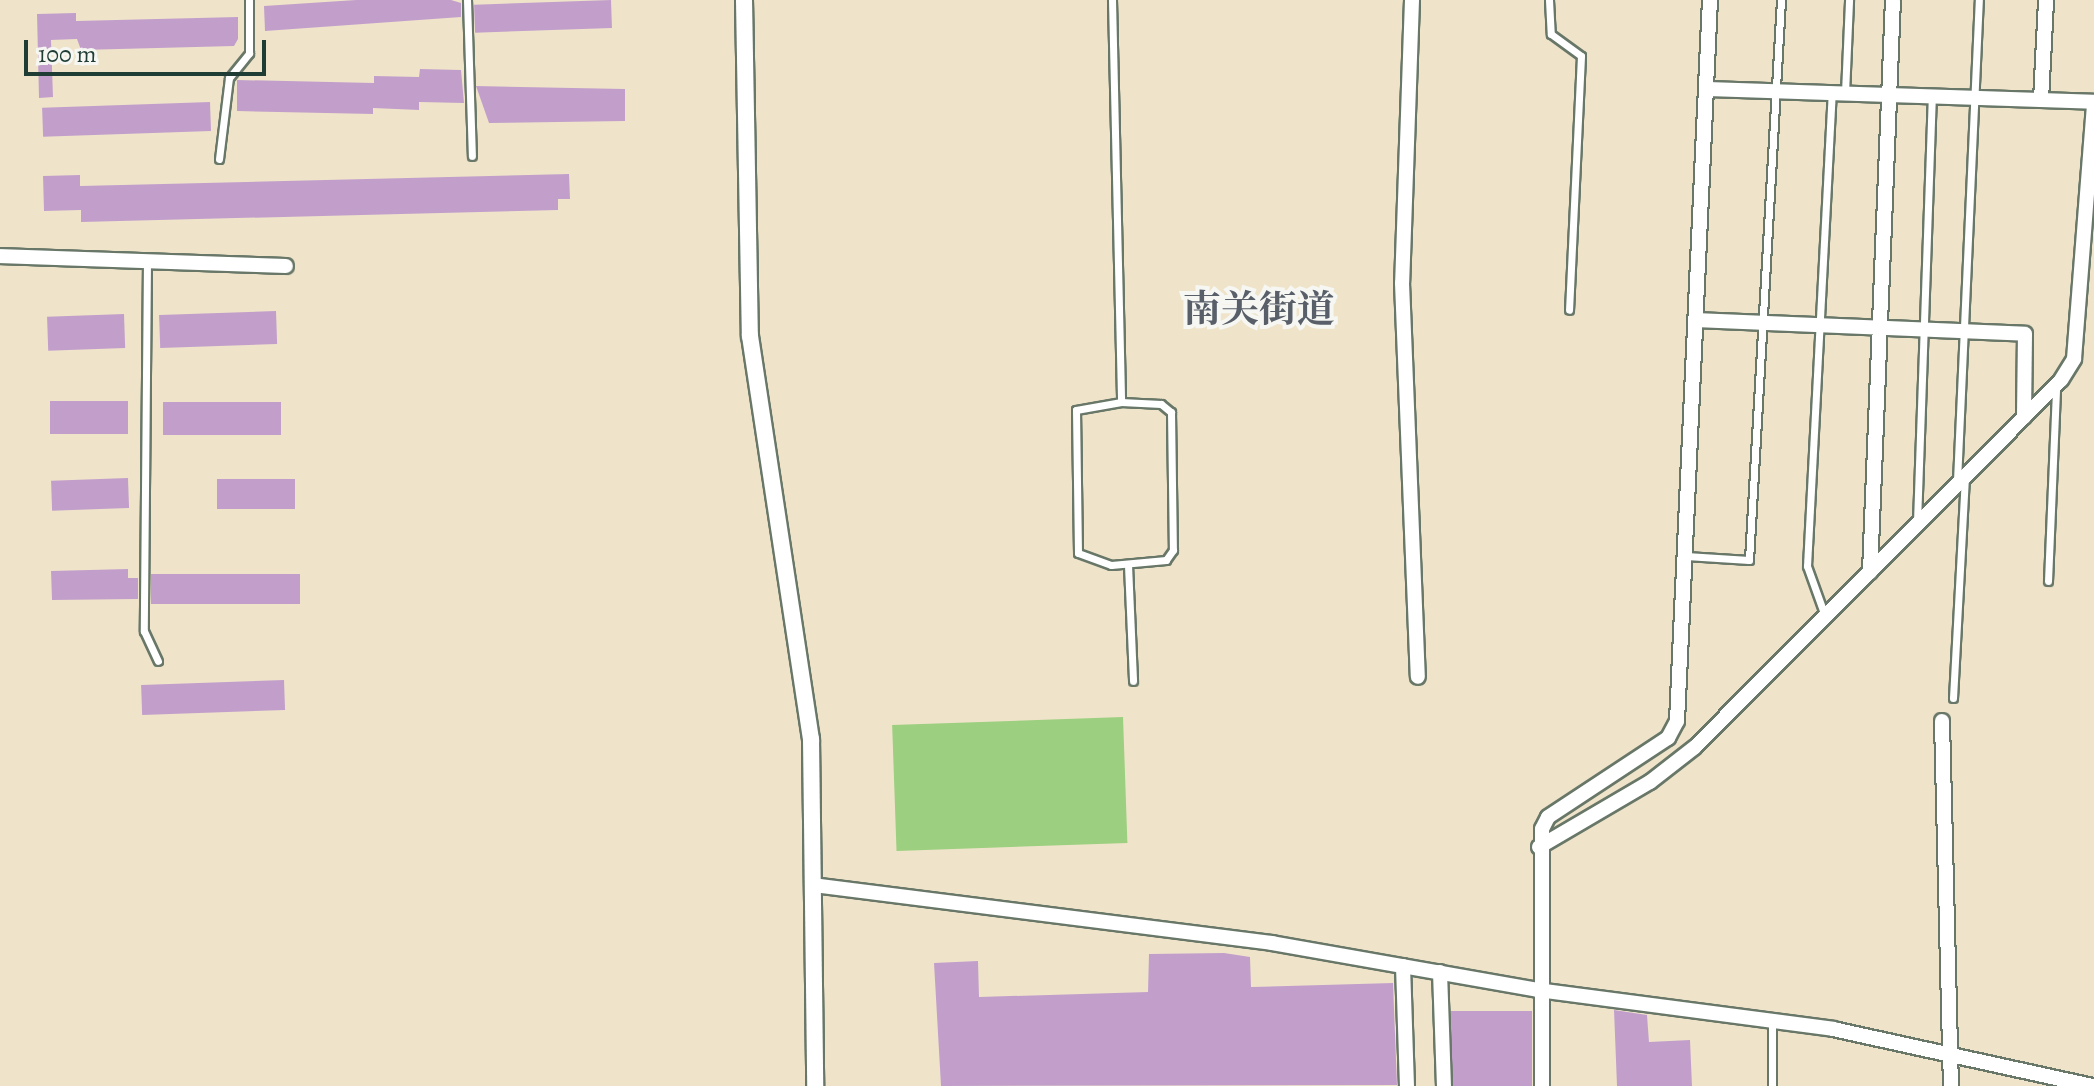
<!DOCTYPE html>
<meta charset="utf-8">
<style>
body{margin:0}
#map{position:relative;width:2094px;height:1086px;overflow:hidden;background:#efe4ca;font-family:Alegreya,"Noto Serif SC",serif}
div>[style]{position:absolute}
.green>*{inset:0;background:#9ccf7f;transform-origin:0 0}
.building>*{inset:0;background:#c29fcb;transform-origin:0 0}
.roads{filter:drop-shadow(2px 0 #687768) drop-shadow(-2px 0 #687768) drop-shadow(0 2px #687768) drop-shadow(0 -2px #687768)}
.service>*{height:7px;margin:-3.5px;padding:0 3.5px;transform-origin:3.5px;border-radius:3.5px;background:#fff}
.minor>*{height:14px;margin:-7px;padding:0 7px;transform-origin:7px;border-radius:7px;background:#fff}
.tertiary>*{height:16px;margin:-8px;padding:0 8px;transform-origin:8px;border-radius:8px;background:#fff}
span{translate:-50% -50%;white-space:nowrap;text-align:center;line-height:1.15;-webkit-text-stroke:8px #f6f6f2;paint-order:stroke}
.district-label{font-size:38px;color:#585f69;font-weight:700}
.scale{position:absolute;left:24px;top:40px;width:242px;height:36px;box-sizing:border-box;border:4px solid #1f3d34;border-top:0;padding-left:10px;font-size:24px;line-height:28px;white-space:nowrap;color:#1f3d34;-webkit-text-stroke:6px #f6f6f2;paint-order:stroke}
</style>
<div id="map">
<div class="green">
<div style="left:1123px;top:717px;width:126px;height:231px;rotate:88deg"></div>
</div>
<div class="building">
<div style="clip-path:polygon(356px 0,451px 0,461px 3px,461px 17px,265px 31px,264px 6px)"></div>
<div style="left:611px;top:0;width:28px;height:137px;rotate:88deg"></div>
<div style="clip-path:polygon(76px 13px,76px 21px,238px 17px,238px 39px,234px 46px,81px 50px,77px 39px,51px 40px,53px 97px,39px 98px,37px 14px)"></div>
<div style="clip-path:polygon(420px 69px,461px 70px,464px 103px,419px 102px,419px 110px,373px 108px,373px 114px,237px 111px,237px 80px,374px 83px,374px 76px,419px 77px)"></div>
<div style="clip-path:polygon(476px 86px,625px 89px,625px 121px,489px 123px)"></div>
<div style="left:210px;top:102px;width:29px;height:168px;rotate:88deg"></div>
<div style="clip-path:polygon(569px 174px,570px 199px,558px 199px,558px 210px,81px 222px,81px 210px,44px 211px,43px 176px,80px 175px,80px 186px)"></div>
<div style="left:276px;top:311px;width:33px;height:117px;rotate:88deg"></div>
<div style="left:124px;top:314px;width:34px;height:77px;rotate:88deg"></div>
<div style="left:128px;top:401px;width:33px;height:78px;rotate:90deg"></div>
<div style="left:281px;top:402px;width:33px;height:118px;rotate:90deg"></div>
<div style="left:128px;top:478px;width:30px;height:77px;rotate:88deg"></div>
<div style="left:295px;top:479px;width:30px;height:78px;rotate:90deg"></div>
<div style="clip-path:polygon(128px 569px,128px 578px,138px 578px,138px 599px,52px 600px,51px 571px)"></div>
<div style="left:300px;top:574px;width:30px;height:149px;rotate:90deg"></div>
<div style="left:284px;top:680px;width:30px;height:143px;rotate:88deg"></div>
<div style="clip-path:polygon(1224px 953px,1250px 957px,1251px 987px,1393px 983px,1397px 1085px,941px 1086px,934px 963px,978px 961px,979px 997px,1148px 992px,1149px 954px)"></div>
<div style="clip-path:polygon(1614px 1010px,1647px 1015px,1649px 1042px,1690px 1040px,1692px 1086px,1617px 1086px)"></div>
<div style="left:1532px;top:1011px;width:75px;height:81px;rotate:90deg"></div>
</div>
<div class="roads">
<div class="service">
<div style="left:467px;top:0;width:156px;rotate:88.2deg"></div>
<div style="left:1112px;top:0;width:402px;rotate:88.7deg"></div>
<div style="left:1549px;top:0;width:34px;rotate:87deg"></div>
<div style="left:1551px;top:34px;width:37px;rotate:36deg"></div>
<div style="left:1581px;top:56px;width:254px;rotate:92.7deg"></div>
<div style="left:1845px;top:93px;width:93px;rotate:-87.5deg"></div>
<div style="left:219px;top:159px;width:82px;rotate:-83deg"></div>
<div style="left:229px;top:78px;width:32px;rotate:-51deg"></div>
<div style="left:249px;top:53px;width:53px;rotate:-90deg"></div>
<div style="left:147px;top:261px;width:370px;rotate:90.5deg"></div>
<div style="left:144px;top:631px;width:33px;rotate:65deg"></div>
<div style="left:1121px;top:402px;width:40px;rotate:2.9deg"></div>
<div style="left:1161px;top:404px;width:13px;rotate:39deg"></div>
<div style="left:1171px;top:412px;width:138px;rotate:89.2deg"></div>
<div style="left:1173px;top:550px;width:12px;rotate:125deg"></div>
<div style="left:1166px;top:560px;width:55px;rotate:174.8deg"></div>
<div style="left:1111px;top:565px;width:35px;rotate:-160deg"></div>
<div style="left:1078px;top:553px;width:143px;rotate:-90.8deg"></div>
<div style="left:1076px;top:410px;width:46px;rotate:-10.1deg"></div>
<div style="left:1957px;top:481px;width:482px;rotate:-87.4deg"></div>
<div style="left:1917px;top:522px;width:426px;rotate:-88deg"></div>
<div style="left:1686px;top:556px;width:63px;rotate:3.6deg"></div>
<div style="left:1749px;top:560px;width:561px;rotate:-86.73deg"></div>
<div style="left:1128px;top:565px;width:116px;rotate:87.5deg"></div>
<div style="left:2048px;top:581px;width:194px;rotate:-87.6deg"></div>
<div style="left:1825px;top:616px;width:53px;rotate:-109.8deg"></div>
<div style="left:1807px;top:566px;width:474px;rotate:-87deg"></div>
<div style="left:1953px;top:698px;width:219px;rotate:-86.9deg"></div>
<div style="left:1772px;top:1022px;width:64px;rotate:90deg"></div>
</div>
<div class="minor">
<div style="left:1412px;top:0;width:283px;rotate:92deg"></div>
<div style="left:1402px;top:283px;width:394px;rotate:87.7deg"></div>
<div style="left:1707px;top:89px;width:387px;rotate:1.9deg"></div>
<div style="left:2041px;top:100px;width:100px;rotate:-87.1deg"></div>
<div style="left:0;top:256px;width:286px;rotate:2deg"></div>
<div style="left:1696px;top:320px;width:329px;rotate:2.4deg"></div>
<div style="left:2025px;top:334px;width:83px;rotate:90.7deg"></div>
<div style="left:1870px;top:572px;width:572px;rotate:-87.7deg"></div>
<div style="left:1942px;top:721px;width:365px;rotate:88.6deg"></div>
<div style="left:1539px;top:847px;width:129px;rotate:-30.4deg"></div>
<div style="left:1650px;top:782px;width:57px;rotate:-37.9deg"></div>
<div style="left:1695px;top:747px;width:518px;rotate:-45.08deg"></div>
<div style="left:2061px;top:380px;width:25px;rotate:-58deg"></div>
<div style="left:2074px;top:359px;width:255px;rotate:-85.5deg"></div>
<div style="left:813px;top:885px;width:463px;rotate:7.2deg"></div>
<div style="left:1272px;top:943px;width:270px;rotate:10deg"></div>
<div style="left:1538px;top:990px;width:298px;rotate:7.5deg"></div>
<div style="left:1833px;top:1029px;width:266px;rotate:12.4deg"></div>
<div style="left:1403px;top:966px;width:120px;rotate:88.1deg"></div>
<div style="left:1440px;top:972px;width:114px;rotate:88deg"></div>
<div style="left:1542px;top:1086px;width:257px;rotate:-90deg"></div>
<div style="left:1542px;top:829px;width:13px;rotate:-63deg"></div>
<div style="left:1548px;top:817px;width:144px;rotate:-33.4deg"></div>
<div style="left:1668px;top:738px;width:19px;rotate:-62deg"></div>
<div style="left:1677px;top:721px;width:722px;rotate:-87.38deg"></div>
</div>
<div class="tertiary">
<div style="left:744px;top:0;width:336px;rotate:89deg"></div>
<div style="left:750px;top:336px;width:408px;rotate:81.4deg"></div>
<div style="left:811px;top:739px;width:347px;rotate:89.3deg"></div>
</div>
</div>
<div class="district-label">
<span style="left:1259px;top:310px">南关街道</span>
</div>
<div class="scale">100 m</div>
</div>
